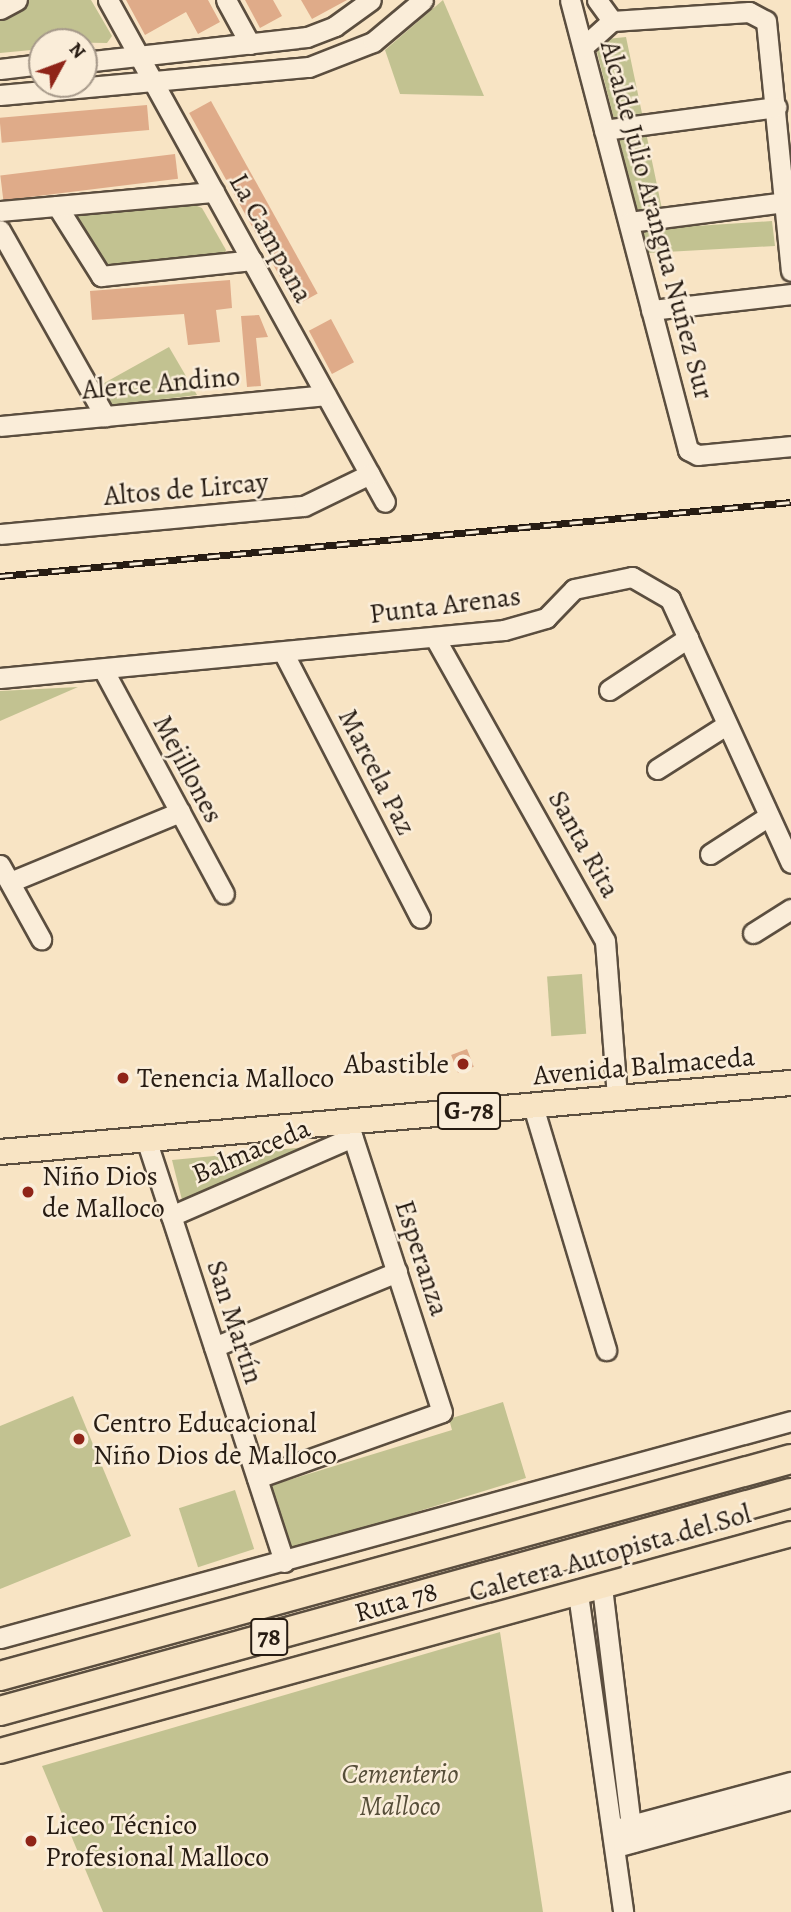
<!DOCTYPE html>
<meta charset="utf-8">
<style>
body{margin:0}
#map{position:relative;width:791px;height:1912px;overflow:hidden;background:#f8e4c4;font-family:Alegreya,serif}
div>[style]{position:absolute}
.green>*{inset:0;background:#c2c291;transform-origin:0 0}
.building>*{inset:0;background:#dfab89;transform-origin:0 0}
.roads{filter:drop-shadow(2px 0 #5b4e3f) drop-shadow(-2px 0 #5b4e3f) drop-shadow(0 2px #5b4e3f) drop-shadow(0 -2px #5b4e3f)}
.minor>*{height:19px;margin:-9.5px;padding:0 9.5px;transform-origin:9.5px;border-radius:9.5px;background:#faedd9}
.major>*{height:24px;margin:-12px;padding:0 12px;transform-origin:12px;border-radius:12px;background:#f8e4c4}
.highway>*{height:28px;margin:-14px;padding:0 14px;transform-origin:14px;border-radius:14px;background:#f8e4c4}
.rail>*{height:7px;margin-top:-3.5px;transform-origin:0;background:repeating-linear-gradient(90deg,#faedd9 0 13px,#271c13 0 26px);box-sizing:border-box;border-block:2px solid #271c13}
.dots>*{width:19px;height:19px;translate:-50% -50%;box-sizing:border-box;border:4px solid #faedd9;border-radius:50%}
span{translate:-50% -50%;white-space:nowrap;text-align:center;line-height:1.15;-webkit-text-stroke:5px #faedd9;paint-order:stroke}
.shield-label span{padding:2px 5px;background:#faedd9;border:2px solid;border-radius:5px;-webkit-text-stroke-width:0}
.shield-label{font-size:26px;color:#271c13;font-weight:700}
.street-label{font-size:28px;color:#271c13}
.poi-label{font-size:28px;color:#271c13}
.right{translate:-100% -50%;text-align:right}
.left{translate:0 -50%;text-align:left}
.park-label{font-size:28px;color:#564e39;font-style:italic}
.north{position:absolute;left:28px;top:28px;width:70px;height:70px;box-sizing:border-box;background:#faedd9;border:2px solid #a6998a;border-radius:50%;rotate:49deg;font-size:19px;font-weight:700;line-height:28px;text-align:center;color:#271c13}
.north::after{content:'';display:block;margin:auto;width:24px;height:32px;background:#8f2418;clip-path:polygon(50% 0,100% 100%,50% 72%,0 100%)}
</style>
<div id="map">
<div class="green">
<div style="clip-path:polygon(26px 0,91px 0,112px 36px,107px 43px,42px 42px,42px 49px,0 53px,0 13px)"></div>
<div style="clip-path:polygon(443px 0,484px 96px,400px 94px,385px 50px)"></div>
<div style="clip-path:polygon(626px 37px,666px 228px,772px 221px,775px 246px,648px 253px,597px 52px,607px 39px)"></div>
<div style="clip-path:polygon(192px 204px,202px 208px,226px 250px,222px 260px,117px 271px,98px 262px,73px 215px)"></div>
<div style="clip-path:polygon(169px 347px,197px 395px,114px 405px,104px 401px,97px 387px)"></div>
<div style="clip-path:polygon(78px 687px,0 721px,0 691px)"></div>
<div style="left:582px;top:974px;width:60px;height:35px;rotate:86deg"></div>
<div style="clip-path:polygon(317px 1146px,183px 1204px,172px 1160px)"></div>
<div style="clip-path:polygon(73px 1396px,131px 1536px,0 1589px,0 1426px)"></div>
<div style="clip-path:polygon(503px 1402px,526px 1478px,286px 1552px,266px 1487px,452px 1430px,449px 1419px)"></div>
<div style="left:235px;top:1490px;width:62px;height:59px;rotate:72deg"></div>
<div style="clip-path:polygon(500px 1632px,543px 1912px,103px 1912px,42px 1766px)"></div>
</div>
<div class="building">
<div style="clip-path:polygon(126px 0,208px 0,220px 22px,198px 34px,186px 12px,145px 35px)"></div>
<div style="clip-path:polygon(245px 0,273px 0,282px 16px,260px 28px)"></div>
<div style="clip-path:polygon(301px 0,347px 0,312px 19px)"></div>
<div style="left:211px;top:101px;width:220px;height:25px;rotate:61deg"></div>
<div style="left:147px;top:105px;width:25px;height:148px;rotate:85deg"></div>
<div style="left:175px;top:154px;width:25px;height:176px;rotate:83deg"></div>
<div style="clip-path:polygon(230px 280px,232px 308px,216px 310px,220px 342px,188px 345px,184px 314px,92px 320px,90px 291px)"></div>
<div style="clip-path:polygon(259px 315px,268px 337px,256px 338px,261px 386px,247px 387px,241px 316px)"></div>
<div style="left:331px;top:319px;width:49px;height:25px;rotate:62deg"></div>
<div style="left:467px;top:1049px;width:19px;height:17px;rotate:69deg"></div>
</div>
<div class="roads">
<div class="minor">
<div style="left:108px;top:0;width:573px;rotate:61.11deg"></div>
<div style="left:226px;top:0;width:50px;rotate:61.4deg"></div>
<div style="left:570px;top:0;width:465px;rotate:75.3deg"></div>
<div style="left:688px;top:450px;width:11px;rotate:27deg"></div>
<div style="left:698px;top:455px;width:93px;rotate:-5.5deg"></div>
<div style="left:597px;top:0;width:26px;rotate:54deg"></div>
<div style="left:0;top:9px;width:19px;rotate:-28deg"></div>
<div style="left:583px;top:47px;width:39px;rotate:-42deg"></div>
<div style="left:612px;top:21px;width:137px;rotate:-3.8deg"></div>
<div style="left:749px;top:12px;width:19px;rotate:28deg"></div>
<div style="left:766px;top:21px;width:251px;rotate:84.3deg"></div>
<div style="left:84px;top:62px;width:224px;rotate:-6.4deg"></div>
<div style="left:307px;top:37px;width:30px;rotate:-21deg"></div>
<div style="left:335px;top:26px;width:44px;rotate:-35.8deg"></div>
<div style="left:0;top:69px;width:42px;rotate:-6.8deg"></div>
<div style="left:0;top:95px;width:310px;rotate:-5.2deg"></div>
<div style="left:309px;top:67px;width:69px;rotate:-21.3deg"></div>
<div style="left:373px;top:42px;width:65px;rotate:-40deg"></div>
<div style="left:604px;top:130px;width:174px;rotate:-7.6deg"></div>
<div style="left:57px;top:206px;width:83px;rotate:57.8deg"></div>
<div style="left:101px;top:276px;width:152px;rotate:-6deg"></div>
<div style="left:0;top:211px;width:215px;rotate:-5.1deg"></div>
<div style="left:629px;top:222px;width:157px;rotate:-7.3deg"></div>
<div style="left:0;top:230px;width:214px;rotate:60.6deg"></div>
<div style="left:651px;top:310px;width:141px;rotate:-6.5deg"></div>
<div style="left:0;top:426px;width:327px;rotate:-5.4deg"></div>
<div style="left:0;top:534px;width:305px;rotate:-5.3deg"></div>
<div style="left:304px;top:506px;width:73px;rotate:-25.9deg"></div>
<div style="left:435px;top:638px;width:347px;rotate:60.7deg"></div>
<div style="left:605px;top:941px;width:157px;rotate:85.6deg"></div>
<div style="left:283px;top:652px;width:299px;rotate:62.7deg"></div>
<div style="left:103px;top:669px;width:255px;rotate:61.7deg"></div>
<div style="left:0;top:678px;width:506px;rotate:-5.44deg"></div>
<div style="left:504px;top:630px;width:44px;rotate:-15.9deg"></div>
<div style="left:546px;top:618px;width:40px;rotate:-46deg"></div>
<div style="left:574px;top:589px;width:59px;rotate:-11.7deg"></div>
<div style="left:632px;top:577px;width:44px;rotate:30.1deg"></div>
<div style="left:670px;top:599px;width:290px;rotate:65.4deg"></div>
<div style="left:609px;top:690px;width:95px;rotate:-33.4deg"></div>
<div style="left:657px;top:769px;width:82px;rotate:-32.5deg"></div>
<div style="left:710px;top:854px;width:70px;rotate:-32.8deg"></div>
<div style="left:0;top:865px;width:85px;rotate:61deg"></div>
<div style="left:10px;top:882px;width:184px;rotate:-22.4deg"></div>
<div style="left:753px;top:933px;width:45px;rotate:-32.3deg"></div>
<div style="left:533px;top:1106px;width:255px;rotate:73.3deg"></div>
<div style="left:146px;top:1139px;width:445px;rotate:71.9deg"></div>
<div style="left:171px;top:1216px;width:198px;rotate:-23.5deg"></div>
<div style="left:214px;top:1347px;width:198px;rotate:-22.3deg"></div>
<div style="left:257px;top:1478px;width:196px;rotate:-19.6deg"></div>
<div style="left:442px;top:1412px;width:305px;rotate:-108deg"></div>
<div style="left:602px;top:1587px;width:257px;rotate:83.1deg"></div>
<div style="left:578px;top:1594px;width:321px;rotate:81.9deg"></div>
<div style="left:0;top:1638px;width:820px;rotate:-15.34deg"></div>
<div style="left:620px;top:1828px;width:177px;rotate:-15.1deg"></div>
<div style="left:623px;top:1845px;width:174px;rotate:-15.3deg"></div>
</div>
<div class="major">
<div style="left:0;top:1152px;width:794px;rotate:-4.99deg"></div>
<div style="left:0;top:1751px;width:820px;rotate:-15.34deg"></div>
</div>
<div class="highway">
<div style="left:0;top:1676px;width:820px;rotate:-15.34deg"></div>
<div style="left:0;top:1711px;width:820px;rotate:-15.41deg"></div>
</div>
</div>
<div class="rail">
<div style="left:0;top:576px;width:794px;rotate:-5.34deg"></div>
</div>
<div class="dots">
<div style="left:463px;top:1064px;background:#8f2418"></div>
<div style="left:123px;top:1078px;background:#8f2418"></div>
<div style="left:28px;top:1192px;background:#8f2418"></div>
<div style="left:79px;top:1439px;background:#8f2418"></div>
<div style="left:31px;top:1841px;background:#8f2418"></div>
</div>
<div class="shield-label">
<span style="left:469px;top:1111px">G-78</span>
<span style="left:269px;top:1637px">78</span>
</div>
<div class="street-label">
<span style="left:657px;top:220px;rotate:75deg">Alcalde Julio Arangua Nuñez Sur</span>
<span style="left:271px;top:238px;rotate:61deg">La Campana</span>
<span style="left:161px;top:383px;rotate:-5deg">Alerce Andino</span>
<span style="left:186px;top:489px;rotate:-5deg">Altos de Lircay</span>
<span style="left:445px;top:605px;rotate:-7deg">Punta Arenas</span>
<span style="left:188px;top:769px;rotate:62deg">Mejillones</span>
<span style="left:377px;top:772px;rotate:63deg">Marcela Paz</span>
<span style="left:584px;top:844px;rotate:61deg">Santa Rita</span>
<span style="left:644px;top:1066px;rotate:-5deg">Avenida Balmaceda</span>
<span style="left:251px;top:1151px;rotate:-23deg">Balmaceda</span>
<span style="left:422px;top:1258px;rotate:72deg">Esperanza</span>
<span style="left:235px;top:1322px;rotate:72deg">San Martín</span>
<span style="left:610px;top:1553px;rotate:-16deg">Caletera Autopista del Sol</span>
<span style="left:396px;top:1602px;rotate:-16deg">Ruta 78</span>
</div>
<div class="poi-label">
<span class="right" style="left:449px;top:1064px">Abastible</span>
<span class="left" style="left:137px;top:1078px">Tenencia Malloco</span>
<span class="left" style="left:42px;top:1192px">Niño Dios<br>de Malloco</span>
<span class="left" style="left:93px;top:1439px">Centro Educacional<br>Niño Dios de Malloco</span>
<span class="left" style="left:45px;top:1841px">Liceo Técnico<br>Profesional Malloco</span>
</div>
<div class="park-label">
<span style="left:400px;top:1790px">Cementerio<br>Malloco</span>
</div>
<div class="north">N</div>
</div>
